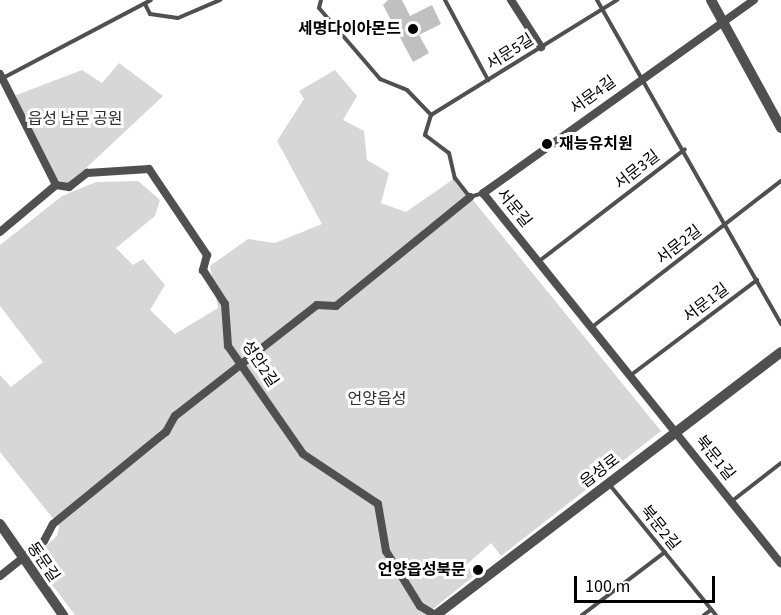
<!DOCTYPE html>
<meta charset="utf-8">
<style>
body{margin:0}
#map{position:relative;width:781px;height:615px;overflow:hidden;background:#fff;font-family:"Source Sans 3","Noto Sans KR",sans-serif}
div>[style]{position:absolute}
.green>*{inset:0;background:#d7d7d7}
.building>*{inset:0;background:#c0c0c0}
.service>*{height:4px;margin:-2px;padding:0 2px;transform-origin:2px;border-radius:2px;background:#505050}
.minor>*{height:8px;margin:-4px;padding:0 4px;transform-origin:4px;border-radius:4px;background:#505050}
.tertiary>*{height:10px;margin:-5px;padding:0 5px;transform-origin:5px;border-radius:5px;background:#505050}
.dots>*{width:16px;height:16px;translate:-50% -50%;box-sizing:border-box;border:3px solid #fff;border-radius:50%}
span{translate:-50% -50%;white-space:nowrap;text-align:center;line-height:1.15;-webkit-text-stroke:6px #fff;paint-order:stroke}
.poi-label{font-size:16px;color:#000;font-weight:700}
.right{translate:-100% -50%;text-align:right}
.left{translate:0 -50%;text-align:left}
.street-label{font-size:16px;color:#000}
.park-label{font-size:16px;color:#2e2e2e}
.scale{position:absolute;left:574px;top:576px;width:141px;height:27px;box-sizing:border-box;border:3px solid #000;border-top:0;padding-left:8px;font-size:18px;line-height:21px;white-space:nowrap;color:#000;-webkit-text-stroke:4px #fff;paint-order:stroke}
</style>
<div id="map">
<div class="green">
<div style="clip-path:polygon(119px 63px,163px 96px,69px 184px,58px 180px,14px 96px,82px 70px,102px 83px)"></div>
<div style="clip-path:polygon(335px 70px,357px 96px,343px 120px,364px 131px,367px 160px,389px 173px,381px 203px,406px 212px,455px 178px,661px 431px,501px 556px,491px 543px,466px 565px,474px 576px,425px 615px,75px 615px,32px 558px,57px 536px,59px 526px,0 452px,0 375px,11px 387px,43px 362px,0 306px,0 245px,62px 196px,96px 182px,138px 181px,160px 200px,155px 216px,116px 248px,133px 265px,143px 259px,165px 285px,150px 310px,175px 334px,218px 308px,210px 266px,248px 239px,275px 243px,322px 224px,277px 141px,304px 99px,299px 91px)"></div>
</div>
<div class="building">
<div style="clip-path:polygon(388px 0,402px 0,410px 16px,432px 5px,441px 24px,419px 35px,429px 53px,413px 62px,383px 5px)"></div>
</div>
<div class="service">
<div style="left:321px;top:0;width:8px;rotate:104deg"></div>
<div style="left:319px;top:8px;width:94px;rotate:49.3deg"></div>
<div style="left:380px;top:79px;width:29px;rotate:22deg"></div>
<div style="left:407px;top:90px;width:35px;rotate:46deg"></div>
<div style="left:431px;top:115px;width:21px;rotate:107deg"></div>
<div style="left:425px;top:135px;width:30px;rotate:37deg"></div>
<div style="left:449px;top:153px;width:26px;rotate:77deg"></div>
<div style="left:455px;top:178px;width:24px;rotate:52deg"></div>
<div style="left:470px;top:197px;width:14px;rotate:-17deg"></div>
<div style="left:445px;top:0;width:91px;rotate:61.7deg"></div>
<div style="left:597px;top:0;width:373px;rotate:60.4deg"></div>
<div style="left:145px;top:4px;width:11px;rotate:63deg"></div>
<div style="left:150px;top:14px;width:28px;rotate:8deg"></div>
<div style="left:178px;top:18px;width:46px;rotate:-23.2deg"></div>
<div style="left:3px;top:78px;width:167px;rotate:-27.8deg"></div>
<div style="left:431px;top:115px;width:219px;rotate:-31.7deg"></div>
<div style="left:538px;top:262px;width:185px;rotate:-37.5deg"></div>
<div style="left:592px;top:327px;width:239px;rotate:-37.7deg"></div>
<div style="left:631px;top:375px;width:158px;rotate:-37deg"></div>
<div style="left:609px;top:484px;width:169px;rotate:50.8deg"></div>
<div style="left:732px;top:501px;width:62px;rotate:-37.8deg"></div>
<div style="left:582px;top:615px;width:104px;rotate:-37.2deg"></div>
<div style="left:704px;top:615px;width:9px;rotate:-36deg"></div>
</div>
<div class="minor">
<div style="left:511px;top:0;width:56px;rotate:57.4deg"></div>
<div style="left:754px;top:0;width:333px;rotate:144.5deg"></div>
<div style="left:483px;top:193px;width:475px;rotate:51.2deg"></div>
<div style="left:0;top:74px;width:124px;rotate:63.2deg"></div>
<div style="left:56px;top:185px;width:13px;rotate:9deg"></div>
<div style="left:69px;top:187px;width:23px;rotate:-38deg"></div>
<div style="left:87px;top:173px;width:62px;rotate:-3.7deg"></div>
<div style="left:149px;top:169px;width:104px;rotate:56deg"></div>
<div style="left:207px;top:255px;width:16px;rotate:105deg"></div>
<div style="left:203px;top:270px;width:40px;rotate:57.1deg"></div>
<div style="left:225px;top:304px;width:42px;rotate:85.9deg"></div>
<div style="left:228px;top:346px;width:131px;rotate:55.2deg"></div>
<div style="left:303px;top:454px;width:90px;rotate:33.7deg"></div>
<div style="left:378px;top:504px;width:48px;rotate:80.3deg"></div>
<div style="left:386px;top:551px;width:65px;rotate:58.3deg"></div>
<div style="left:420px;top:606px;width:17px;rotate:31deg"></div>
<div style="left:0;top:232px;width:73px;rotate:-40deg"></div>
<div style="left:0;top:576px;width:56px;rotate:-38.5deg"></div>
<div style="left:44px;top:541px;width:19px;rotate:-62deg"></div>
<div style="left:53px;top:524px;width:146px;rotate:-39.2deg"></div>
<div style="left:166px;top:432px;width:18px;rotate:-61deg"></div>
<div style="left:175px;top:416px;width:180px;rotate:-38deg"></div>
<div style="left:317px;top:305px;width:19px;rotate:3deg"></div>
<div style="left:336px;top:306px;width:173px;rotate:-39.1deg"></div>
</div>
<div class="tertiary">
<div style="left:711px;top:0;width:146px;rotate:61.3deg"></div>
<div style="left:0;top:524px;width:111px;rotate:55.3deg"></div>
<div style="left:436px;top:615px;width:434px;rotate:-37.3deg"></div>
</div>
<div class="dots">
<div style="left:413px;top:29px;background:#000"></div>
<div style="left:547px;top:144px;background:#000"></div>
<div style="left:478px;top:570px;background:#000"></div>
</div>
<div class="poi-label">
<span class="right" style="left:401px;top:29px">세명다이아몬드</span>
<span class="left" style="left:559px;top:144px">재능유치원</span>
<span class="right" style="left:466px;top:570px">언양읍성북문</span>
</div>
<div class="street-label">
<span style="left:510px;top:52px;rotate:-32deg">서문5길</span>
<span style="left:593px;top:95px;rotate:-36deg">서문4길</span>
<span style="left:637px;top:170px;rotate:-38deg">서문3길</span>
<span style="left:514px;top:208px;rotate:51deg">서문길</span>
<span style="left:679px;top:245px;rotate:-38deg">서문2길</span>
<span style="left:706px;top:303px;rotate:-37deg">서문1길</span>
<span style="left:260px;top:364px;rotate:56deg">성안2길</span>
<span style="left:715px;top:458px;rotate:51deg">북문1길</span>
<span style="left:600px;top:471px;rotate:-37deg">읍성로</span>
<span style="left:660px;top:528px;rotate:51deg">북문2길</span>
<span style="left:43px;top:562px;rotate:56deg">동문길</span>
</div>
<div class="park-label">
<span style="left:75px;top:119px">읍성 남문 공원</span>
<span style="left:377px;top:399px">언양읍성</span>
</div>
<div class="scale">100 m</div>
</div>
